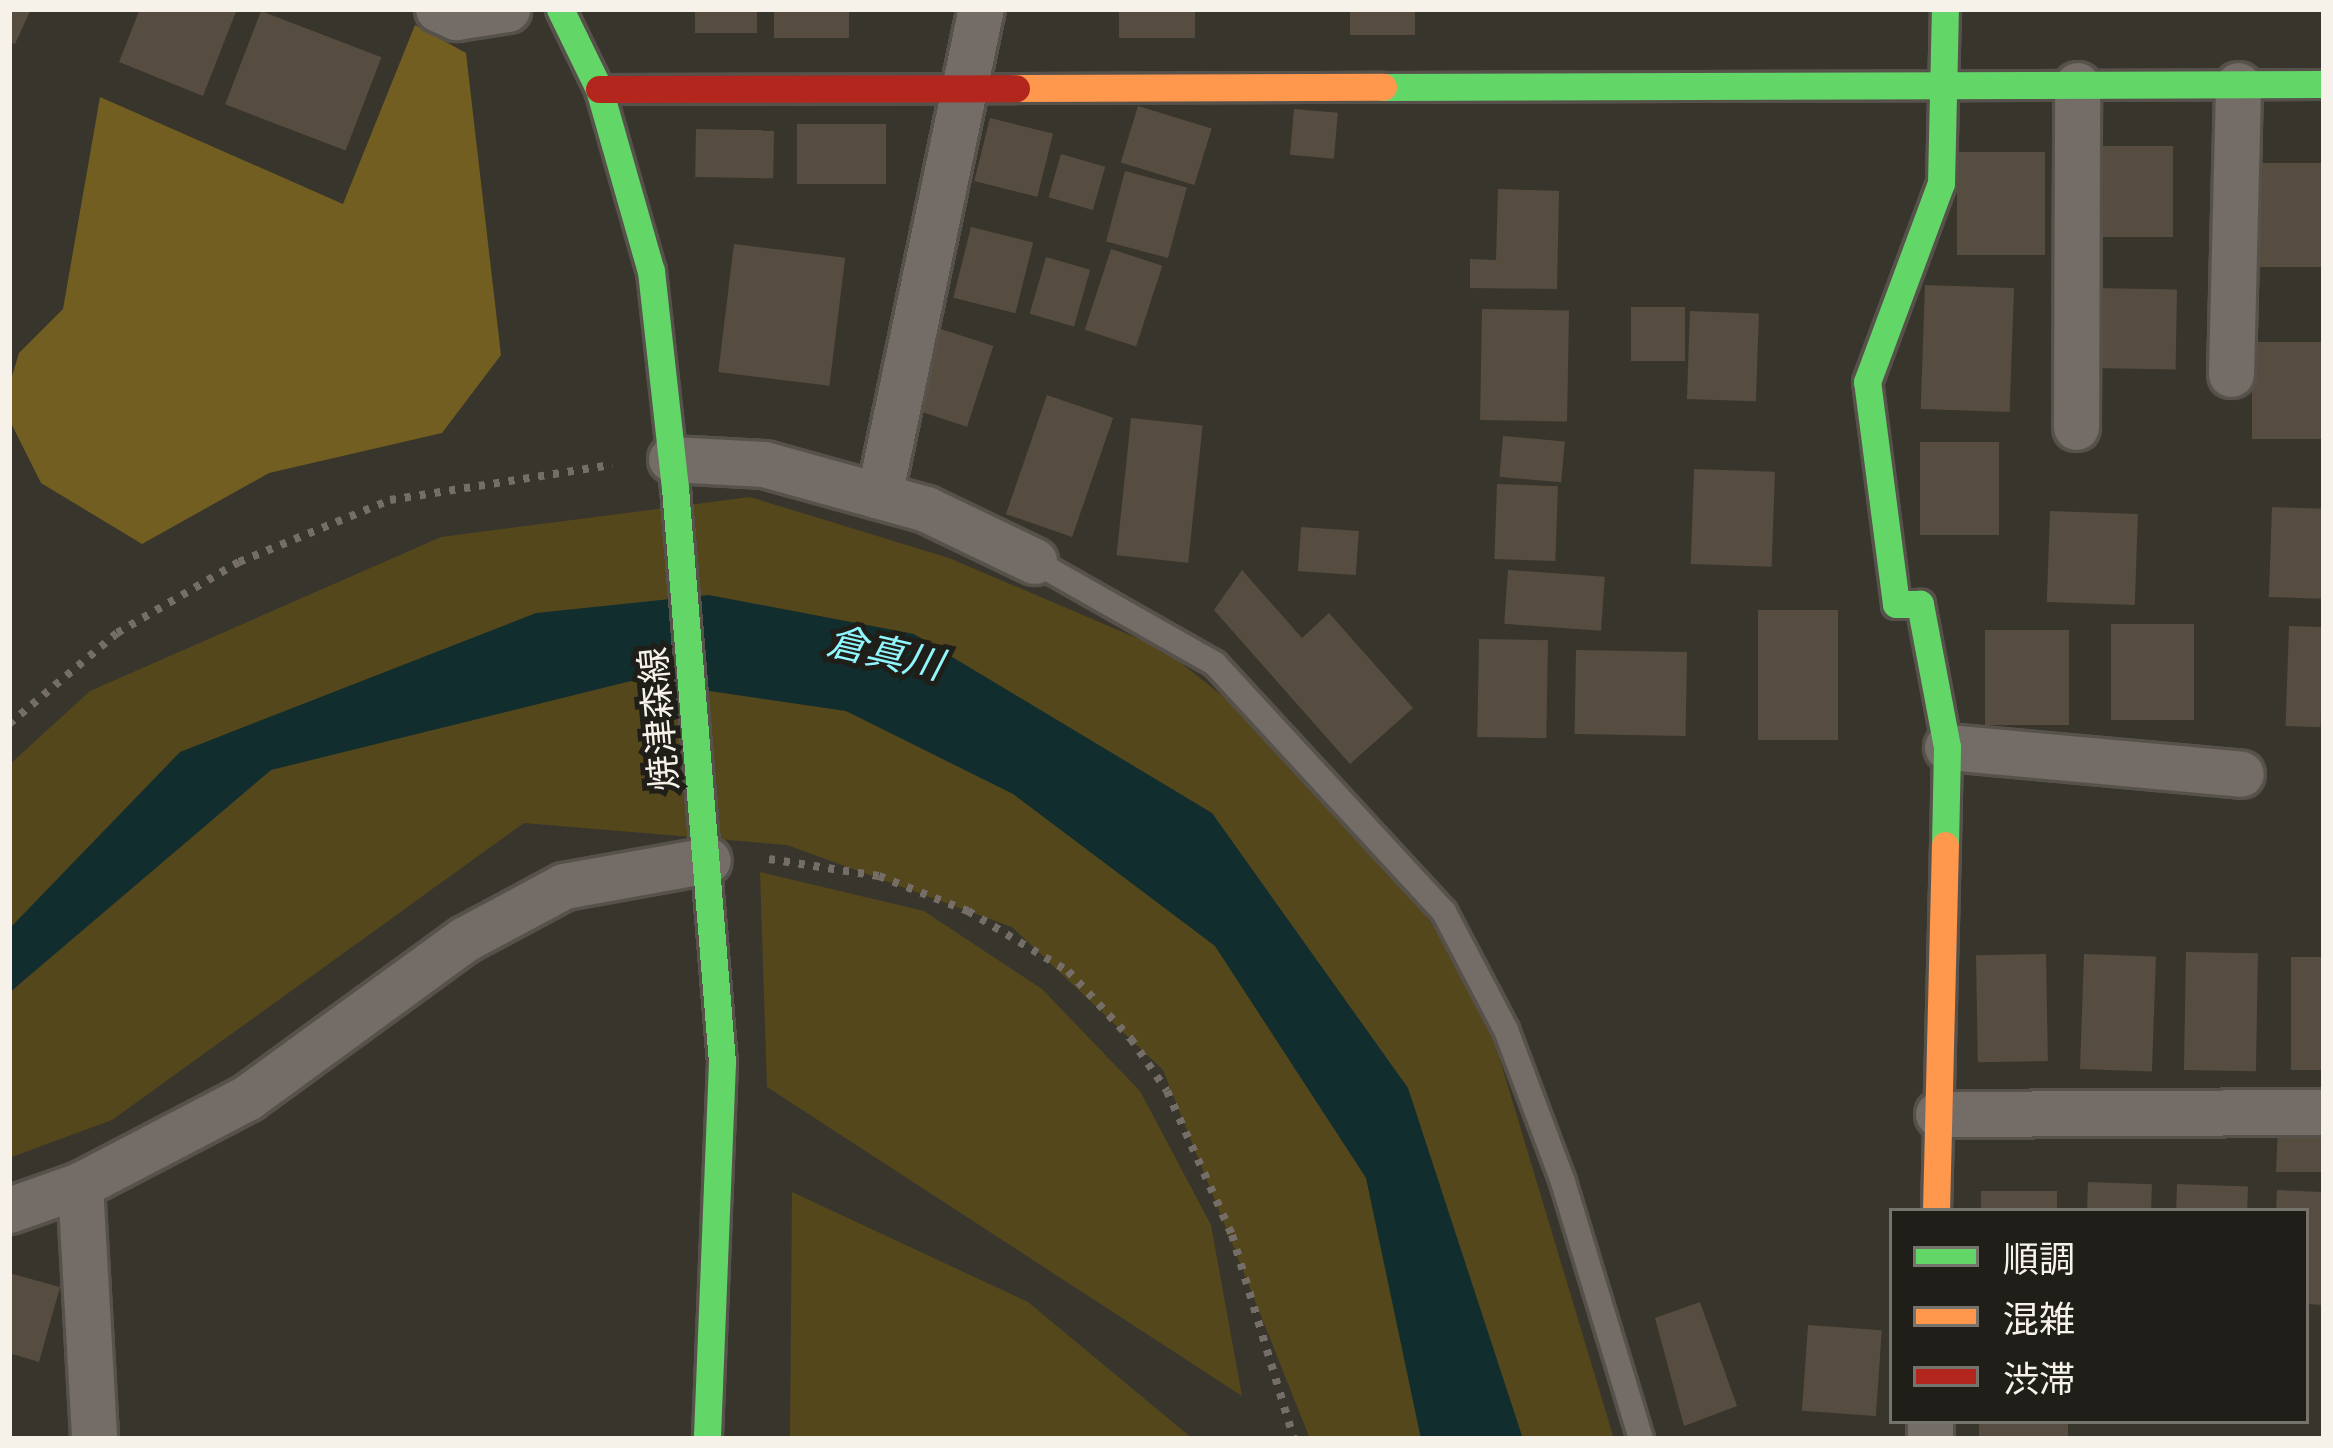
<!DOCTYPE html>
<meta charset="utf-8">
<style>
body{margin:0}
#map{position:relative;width:2333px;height:1448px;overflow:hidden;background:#38352c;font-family:Inter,"Noto Sans JP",sans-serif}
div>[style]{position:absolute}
.green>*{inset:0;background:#55471c}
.forest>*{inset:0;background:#715e20}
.water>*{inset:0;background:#112d2e}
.building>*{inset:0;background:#574c40;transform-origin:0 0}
.path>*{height:8px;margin-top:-4px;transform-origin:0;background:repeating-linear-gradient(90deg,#746d68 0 6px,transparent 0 15px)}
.roads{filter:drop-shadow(3px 0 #56524b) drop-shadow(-3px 0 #56524b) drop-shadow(0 3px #56524b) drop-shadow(0 -3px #56524b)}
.lane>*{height:24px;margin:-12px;padding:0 12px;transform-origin:12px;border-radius:12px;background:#746c66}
.street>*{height:45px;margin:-22.5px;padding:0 22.5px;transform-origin:22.5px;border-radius:22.5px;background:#746c66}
.fast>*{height:27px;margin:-13.5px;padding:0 13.5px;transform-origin:13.5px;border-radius:13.5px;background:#63d668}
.slow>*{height:27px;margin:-13.5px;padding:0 13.5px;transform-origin:13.5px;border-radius:13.5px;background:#ff974d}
.jam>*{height:27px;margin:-13.5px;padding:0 13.5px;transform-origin:13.5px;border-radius:13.5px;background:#b3261e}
span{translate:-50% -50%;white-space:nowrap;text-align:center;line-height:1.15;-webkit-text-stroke:10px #201e18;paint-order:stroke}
.street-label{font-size:36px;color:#f6f2e9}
.water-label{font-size:39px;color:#90f7fe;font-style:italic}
.frame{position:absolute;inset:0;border:12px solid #f6f2e9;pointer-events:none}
.legend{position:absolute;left:1889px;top:1208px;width:420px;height:216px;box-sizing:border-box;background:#201e18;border:3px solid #76736c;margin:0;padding:15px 21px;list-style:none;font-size:36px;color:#f6f2e9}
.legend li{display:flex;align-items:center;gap:24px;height:60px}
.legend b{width:60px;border:3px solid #76736c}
</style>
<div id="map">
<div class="green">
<div style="clip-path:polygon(750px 497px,949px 558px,1165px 650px,1305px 762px,1476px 980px,1614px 1439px,1310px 1439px,1163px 1070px,1012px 927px,787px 845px,524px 823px,112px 1120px,9px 1158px,9px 765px,90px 691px,441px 537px)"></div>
<div style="clip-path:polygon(760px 872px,924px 911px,1042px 989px,1140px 1091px,1211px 1225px,1242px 1396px,767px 1087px)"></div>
<div style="clip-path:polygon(792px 1192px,1028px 1302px,1193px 1439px,790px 1439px)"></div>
</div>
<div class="forest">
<div style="clip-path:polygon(415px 25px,466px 53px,501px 355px,442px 433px,269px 473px,142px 544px,41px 483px,9px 419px,9px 386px,19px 353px,63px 309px,100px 97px,343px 204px)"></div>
</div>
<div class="water">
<div style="clip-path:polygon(709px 595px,914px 634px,1212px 813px,1408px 1088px,1523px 1439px,1421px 1439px,1366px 1178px,1215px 946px,1013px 794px,846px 711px,635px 680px,271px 770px,9px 993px,9px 929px,180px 752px,536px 613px)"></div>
</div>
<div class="building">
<div style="clip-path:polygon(9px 9px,31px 9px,15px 44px,9px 42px)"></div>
<div style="clip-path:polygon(140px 9px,237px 9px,203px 96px,119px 62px)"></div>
<div style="left:695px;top:9px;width:62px;height:24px"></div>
<div style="left:774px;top:9px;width:75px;height:29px"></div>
<div style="left:1119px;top:9px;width:76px;height:29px"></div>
<div style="left:1350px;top:9px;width:65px;height:26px"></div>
<div style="left:261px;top:11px;width:129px;height:100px;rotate:21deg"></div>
<div style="left:1138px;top:106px;width:77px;height:59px;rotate:17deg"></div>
<div style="left:1294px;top:109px;width:44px;height:46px;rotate:5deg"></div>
<div style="left:990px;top:118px;width:65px;height:65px;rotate:14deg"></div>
<div style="left:797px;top:124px;width:89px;height:60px"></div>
<div style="left:696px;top:129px;width:78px;height:48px;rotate:1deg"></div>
<div style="left:2097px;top:146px;width:76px;height:91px"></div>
<div style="left:1957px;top:152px;width:88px;height:103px"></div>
<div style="left:1061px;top:154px;width:46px;height:45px;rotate:16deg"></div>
<div style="left:2324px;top:163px;width:104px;height:71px;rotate:90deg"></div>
<div style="left:1125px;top:171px;width:64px;height:73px;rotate:15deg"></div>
<div style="clip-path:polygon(1498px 189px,1559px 191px,1557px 289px,1470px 288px,1470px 259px,1496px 260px)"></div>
<div style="left:971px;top:227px;width:64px;height:73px;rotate:14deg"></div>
<div style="left:734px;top:244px;width:112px;height:129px;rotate:7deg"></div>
<div style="left:1111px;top:249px;width:54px;height:85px;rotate:18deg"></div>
<div style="left:1046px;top:257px;width:46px;height:59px;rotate:16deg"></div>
<div style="left:1925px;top:285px;width:89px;height:124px;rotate:2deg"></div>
<div style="left:2096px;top:288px;width:81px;height:80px;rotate:1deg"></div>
<div style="left:1685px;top:307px;width:54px;height:54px;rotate:90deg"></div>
<div style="left:1482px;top:309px;width:87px;height:111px;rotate:1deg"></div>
<div style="left:1690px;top:311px;width:69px;height:88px;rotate:2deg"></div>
<div style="left:941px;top:329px;width:55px;height:85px;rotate:18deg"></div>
<div style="left:2324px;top:342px;width:97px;height:72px;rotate:90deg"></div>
<div style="left:1047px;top:395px;width:70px;height:126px;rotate:19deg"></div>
<div style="left:1131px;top:418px;width:72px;height:138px;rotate:6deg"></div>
<div style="left:1503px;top:436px;width:62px;height:41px;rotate:5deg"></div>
<div style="left:1920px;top:442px;width:79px;height:93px"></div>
<div style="left:1694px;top:469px;width:81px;height:95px;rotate:2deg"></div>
<div style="left:1497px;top:484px;width:61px;height:75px;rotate:2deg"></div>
<div style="left:2272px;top:507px;width:52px;height:90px;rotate:2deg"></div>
<div style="left:2050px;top:511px;width:88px;height:91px;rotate:2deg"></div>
<div style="left:1301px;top:527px;width:58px;height:44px;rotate:4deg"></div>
<div style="clip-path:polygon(1242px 570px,1302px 638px,1329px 613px,1413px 708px,1350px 764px,1214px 610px)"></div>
<div style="left:1508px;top:570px;width:97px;height:54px;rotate:4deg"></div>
<div style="left:1758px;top:610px;width:80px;height:130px"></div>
<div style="left:2111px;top:624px;width:83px;height:96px"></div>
<div style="left:2289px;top:626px;width:35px;height:100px;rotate:2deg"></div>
<div style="left:1985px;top:630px;width:84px;height:95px"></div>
<div style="left:1479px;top:639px;width:69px;height:98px;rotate:1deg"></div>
<div style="left:1576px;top:650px;width:111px;height:84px;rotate:1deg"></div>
<div style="left:2186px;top:952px;width:72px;height:118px;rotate:1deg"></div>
<div style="left:2046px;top:954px;width:107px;height:70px;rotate:89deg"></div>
<div style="left:2084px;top:954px;width:72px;height:115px;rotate:2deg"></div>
<div style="left:2324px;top:957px;width:113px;height:33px;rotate:90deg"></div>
<div style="clip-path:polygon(2278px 1128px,2321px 1132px,2322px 1172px,2276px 1172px)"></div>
<div style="left:2088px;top:1182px;width:64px;height:29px;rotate:2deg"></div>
<div style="left:2177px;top:1184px;width:71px;height:27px;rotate:2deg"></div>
<div style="clip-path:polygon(2277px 1190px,2324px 1192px,2324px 1305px,2306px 1304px,2306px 1211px,2276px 1211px)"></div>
<div style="left:1981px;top:1191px;width:76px;height:20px"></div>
<div style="clip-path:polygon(9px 1273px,60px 1287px,39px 1362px,9px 1353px)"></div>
<div style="clip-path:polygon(1700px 1302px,1737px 1406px,1684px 1426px,1655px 1318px)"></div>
<div style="left:1808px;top:1325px;width:74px;height:86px;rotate:4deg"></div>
<div style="left:1979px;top:1421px;width:89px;height:18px"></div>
</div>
<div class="path">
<div style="left:9px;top:724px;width:141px;rotate:-40.1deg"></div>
<div style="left:117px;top:633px;width:141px;rotate:-30.2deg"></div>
<div style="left:239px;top:562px;width:163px;rotate:-22.3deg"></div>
<div style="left:390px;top:500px;width:225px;rotate:-9deg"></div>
<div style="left:769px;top:859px;width:111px;rotate:8.8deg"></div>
<div style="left:879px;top:876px;width:96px;rotate:21.5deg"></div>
<div style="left:968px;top:911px;width:117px;rotate:31deg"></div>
<div style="left:1068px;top:971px;width:93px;rotate:47.2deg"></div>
<div style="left:1131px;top:1039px;width:63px;rotate:55.3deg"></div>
<div style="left:1167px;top:1091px;width:158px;rotate:65.7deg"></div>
<div style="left:1232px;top:1235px;width:213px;rotate:73.1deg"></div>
</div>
<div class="roads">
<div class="lane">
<div style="left:1034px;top:561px;width:208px;rotate:29.6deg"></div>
<div style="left:1215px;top:664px;width:338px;rotate:47.3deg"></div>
<div style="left:1444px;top:912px;width:133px;rotate:62.3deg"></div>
<div style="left:1506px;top:1030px;width:162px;rotate:69.4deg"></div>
<div style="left:1563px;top:1182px;width:269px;rotate:73.1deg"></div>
</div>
<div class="street">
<div style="left:438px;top:9px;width:20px;rotate:24deg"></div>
<div style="left:456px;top:17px;width:52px;rotate:-8.9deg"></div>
<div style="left:2231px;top:374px;width:289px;rotate:-88.6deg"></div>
<div style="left:2076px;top:427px;width:342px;rotate:-89.8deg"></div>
<div style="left:671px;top:459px;width:93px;rotate:3.1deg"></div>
<div style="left:764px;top:464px;width:168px;rotate:15.5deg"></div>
<div style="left:926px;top:509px;width:120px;rotate:25.7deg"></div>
<div style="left:879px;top:496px;width:498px;rotate:-78.2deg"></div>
<div style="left:1947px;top:747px;width:295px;rotate:5.2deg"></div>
<div style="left:1938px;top:1114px;width:386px;rotate:-0.3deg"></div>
<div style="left:80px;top:1185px;width:254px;rotate:86.8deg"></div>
<div style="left:9px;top:1210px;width:75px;rotate:-19.4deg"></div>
<div style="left:80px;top:1185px;width:190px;rotate:-27.6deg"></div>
<div style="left:248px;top:1097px;width:268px;rotate:-36.1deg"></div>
<div style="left:465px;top:939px;width:112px;rotate:-28.2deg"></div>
<div style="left:564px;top:886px;width:146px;rotate:-10.2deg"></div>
<div style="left:1930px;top:1439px;width:18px;rotate:-90deg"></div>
</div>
<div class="fast">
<div style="left:560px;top:9px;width:89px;rotate:64deg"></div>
<div style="left:599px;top:89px;width:189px;rotate:74.1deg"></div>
<div style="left:651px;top:271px;width:218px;rotate:83.7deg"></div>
<div style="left:675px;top:488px;width:576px;rotate:85.32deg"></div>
<div style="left:722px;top:1062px;width:377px;rotate:92.3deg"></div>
<div style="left:1383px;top:87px;width:941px;rotate:-0.18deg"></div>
<div style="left:1945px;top:845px;width:98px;rotate:-88.8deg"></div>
<div style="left:1947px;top:747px;width:146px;rotate:-100.7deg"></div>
<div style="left:1920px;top:604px;width:24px;rotate:180deg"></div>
<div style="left:1896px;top:604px;width:224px;rotate:-97.4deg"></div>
<div style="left:1867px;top:382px;width:212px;rotate:-69.6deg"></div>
<div style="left:1941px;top:183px;width:174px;rotate:-88.7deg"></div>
</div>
<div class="slow">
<div style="left:1016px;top:88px;width:367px;rotate:-0.2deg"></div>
<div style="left:1936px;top:1211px;width:366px;rotate:-88.6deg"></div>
</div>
<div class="jam">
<div style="left:599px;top:89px;width:417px;rotate:-0.1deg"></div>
</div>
</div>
<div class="street-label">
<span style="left:659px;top:719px;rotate:-95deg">焼津森線</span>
</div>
<div class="water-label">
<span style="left:885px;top:653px;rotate:13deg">倉真川</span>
</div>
<div class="frame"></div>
<ul class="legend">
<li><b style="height:15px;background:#63d668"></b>順調</li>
<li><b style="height:15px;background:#ff974d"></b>混雑</li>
<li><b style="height:15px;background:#b3261e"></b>渋滞</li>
</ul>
</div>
